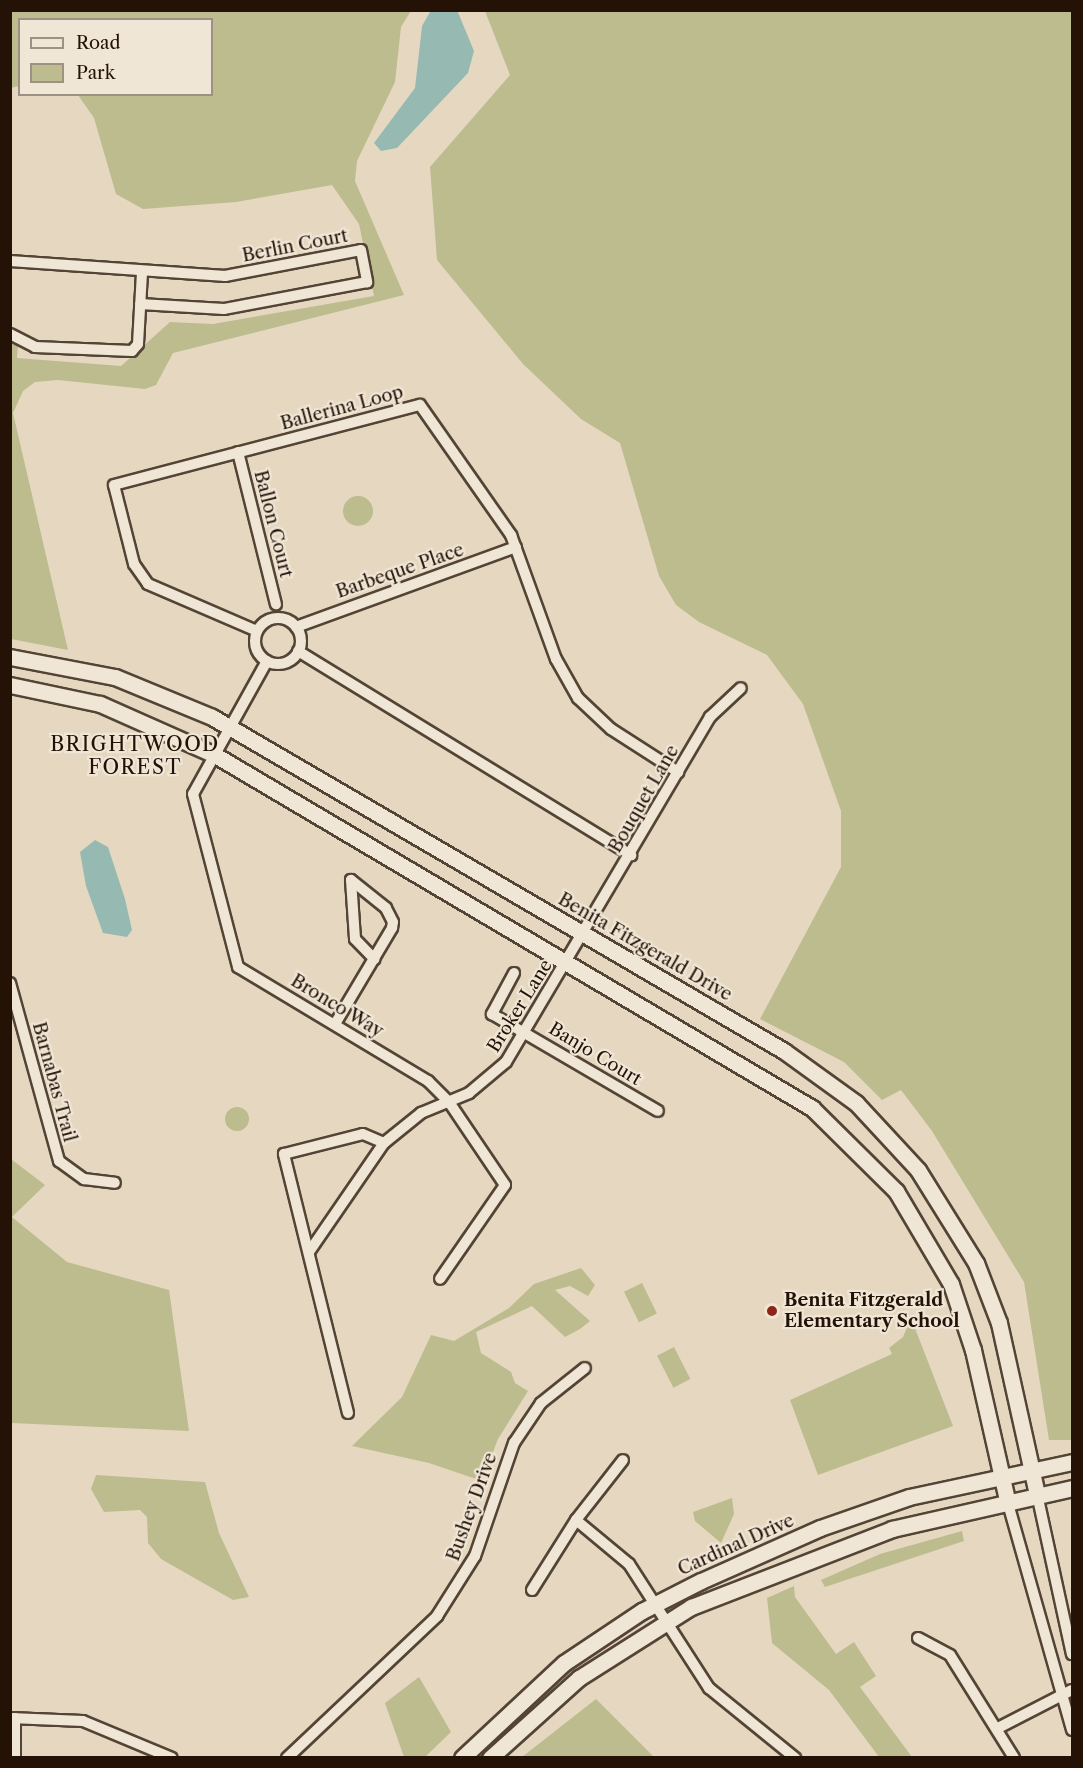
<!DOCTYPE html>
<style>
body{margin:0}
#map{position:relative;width:1083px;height:1768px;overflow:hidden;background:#e6d8c0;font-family:"Libre Caslon Text",serif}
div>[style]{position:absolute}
.green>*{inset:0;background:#bcbc8e;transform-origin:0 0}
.round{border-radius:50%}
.water>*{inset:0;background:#96bab2}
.roads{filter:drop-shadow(2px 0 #544435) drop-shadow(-2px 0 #544435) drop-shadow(0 2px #544435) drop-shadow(0 -2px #544435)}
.minor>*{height:10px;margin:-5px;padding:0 5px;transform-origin:5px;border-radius:5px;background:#efe6d6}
.minor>.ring{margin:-5px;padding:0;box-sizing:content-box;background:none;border:10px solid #efe6d6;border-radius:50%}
.secondary>*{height:15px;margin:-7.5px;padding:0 7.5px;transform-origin:7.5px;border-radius:7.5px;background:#efe6d6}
.dots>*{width:16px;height:16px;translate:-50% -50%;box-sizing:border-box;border:3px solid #efe6d6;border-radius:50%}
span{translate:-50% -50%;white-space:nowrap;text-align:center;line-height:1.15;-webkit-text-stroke:4.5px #efe6d6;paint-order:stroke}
.street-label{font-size:18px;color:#241207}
.poi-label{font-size:18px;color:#241207;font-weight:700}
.left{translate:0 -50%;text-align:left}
.neighbourhood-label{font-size:20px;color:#241207;letter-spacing:1.5px}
.frame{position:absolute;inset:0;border:12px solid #241207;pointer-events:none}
.legend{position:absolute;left:18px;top:18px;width:195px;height:78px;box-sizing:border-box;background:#efe6d6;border:2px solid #9e9183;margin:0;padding:8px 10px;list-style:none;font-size:18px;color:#241207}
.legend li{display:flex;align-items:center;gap:12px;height:30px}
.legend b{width:30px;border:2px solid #9e9183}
</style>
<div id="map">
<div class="green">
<div style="clip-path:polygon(11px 11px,411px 11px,401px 27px,395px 82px,357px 161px,355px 181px,404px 295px,173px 353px,156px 385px,145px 389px,58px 380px,35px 382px,23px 391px,13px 413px,68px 650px,11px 639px,11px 342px,18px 346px,17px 358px,121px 366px,170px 322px,213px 324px,374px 296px,359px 224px,332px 185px,236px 202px,143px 209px,116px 194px,94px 118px,78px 95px,212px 94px,212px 20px,20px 20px,19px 86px,11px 88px)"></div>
<div style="clip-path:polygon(485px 11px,1072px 11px,1072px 1440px,1049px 1440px,1024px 1282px,932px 1131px,901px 1090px,882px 1100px,844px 1062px,760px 1019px,841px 867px,841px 811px,803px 704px,767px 655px,699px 622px,676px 605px,659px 576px,620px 443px,581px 419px,523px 364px,437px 260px,430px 167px,510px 75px)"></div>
<div class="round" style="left:343px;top:496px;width:30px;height:30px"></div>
<div class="round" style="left:225px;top:1107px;width:24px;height:24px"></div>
<div style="clip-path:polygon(11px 1159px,45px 1185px,12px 1217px,67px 1262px,169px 1290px,189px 1431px,11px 1423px)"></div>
<div style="clip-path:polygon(581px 1268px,595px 1285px,588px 1296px,570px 1286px,555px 1290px,590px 1321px,580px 1329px,565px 1337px,532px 1306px,476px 1332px,481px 1353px,511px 1372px,515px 1383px,528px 1391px,498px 1439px,482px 1481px,429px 1463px,352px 1446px,402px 1397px,431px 1335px,454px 1341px,509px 1308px,534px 1284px)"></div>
<div style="left:642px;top:1283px;width:34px;height:20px;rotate:64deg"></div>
<div style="clip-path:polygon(911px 1318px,953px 1426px,818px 1475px,790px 1400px,892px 1354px,889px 1348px,903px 1337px)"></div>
<div style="left:674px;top:1347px;width:36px;height:19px;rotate:63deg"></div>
<div style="clip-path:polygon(96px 1475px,205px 1482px,219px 1533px,249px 1597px,233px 1600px,161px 1559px,148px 1543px,147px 1517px,140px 1510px,104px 1512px,91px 1489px)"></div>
<div style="clip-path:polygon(732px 1498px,734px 1514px,721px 1543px,695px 1521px,693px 1512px)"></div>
<div style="clip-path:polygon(962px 1531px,964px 1541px,825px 1587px,821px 1580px,880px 1554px)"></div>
<div style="clip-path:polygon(794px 1586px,795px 1597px,836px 1654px,854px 1642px,876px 1676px,860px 1687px,912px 1757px,879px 1757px,829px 1690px,772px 1643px,767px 1598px)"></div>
<div style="clip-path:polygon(419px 1677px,451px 1732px,425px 1757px,404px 1757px,385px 1703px)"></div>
<div style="clip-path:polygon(596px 1699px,654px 1757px,522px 1757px)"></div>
</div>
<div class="water">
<div style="clip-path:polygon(457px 10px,474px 51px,468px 73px,397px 148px,381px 151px,374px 143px,415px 88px,422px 26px,430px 12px)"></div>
<div style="clip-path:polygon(95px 840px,108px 847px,125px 899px,132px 930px,127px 937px,103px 933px,86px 886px,80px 852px)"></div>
</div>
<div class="roads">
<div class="minor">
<div style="left:10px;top:261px;width:216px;rotate:4deg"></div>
<div style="left:225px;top:276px;width:138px;rotate:-10.8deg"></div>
<div style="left:361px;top:250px;width:33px;rotate:79deg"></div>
<div style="left:367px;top:282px;width:146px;rotate:169.3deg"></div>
<div style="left:224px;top:309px;width:84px;rotate:-176.6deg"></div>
<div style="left:10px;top:334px;width:28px;rotate:27deg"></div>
<div style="left:35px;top:347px;width:97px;rotate:2.4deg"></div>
<div style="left:132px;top:351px;width:9px;rotate:-49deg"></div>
<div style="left:138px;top:344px;width:72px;rotate:-86.8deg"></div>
<div style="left:238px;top:452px;width:157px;rotate:76deg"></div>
<div class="ring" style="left:255px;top:618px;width:36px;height:36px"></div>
<div style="left:296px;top:627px;width:234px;rotate:-20deg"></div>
<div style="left:257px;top:631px;width:119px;rotate:-156.7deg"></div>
<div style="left:148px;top:584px;width:24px;rotate:-125deg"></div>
<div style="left:134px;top:564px;width:81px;rotate:-104.2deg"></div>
<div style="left:114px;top:485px;width:316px;rotate:-14.7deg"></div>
<div style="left:420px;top:405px;width:159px;rotate:55deg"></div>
<div style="left:511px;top:535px;width:132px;rotate:70.1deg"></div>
<div style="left:556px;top:659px;width:45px;rotate:60.6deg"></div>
<div style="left:578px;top:698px;width:45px;rotate:43.2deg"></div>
<div style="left:611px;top:729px;width:80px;rotate:32.7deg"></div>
<div style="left:298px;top:651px;width:391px;rotate:31.5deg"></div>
<div style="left:267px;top:661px;width:152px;rotate:119.1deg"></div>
<div style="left:193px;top:794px;width:179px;rotate:75.4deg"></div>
<div style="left:238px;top:967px;width:222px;rotate:31deg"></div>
<div style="left:428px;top:1081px;width:30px;rotate:45deg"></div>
<div style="left:449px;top:1102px;width:100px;rotate:56deg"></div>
<div style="left:505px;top:1185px;width:114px;rotate:124.7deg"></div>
<div style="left:514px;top:973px;width:47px;rotate:118.2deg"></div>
<div style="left:492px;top:1014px;width:192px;rotate:30.3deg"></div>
<div style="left:10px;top:983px;width:185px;rotate:74.6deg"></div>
<div style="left:59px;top:1161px;width:31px;rotate:36deg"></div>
<div style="left:84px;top:1179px;width:31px;rotate:7deg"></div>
<div style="left:335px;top:1024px;width:112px;rotate:-59.3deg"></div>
<div style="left:392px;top:928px;width:6px;rotate:-81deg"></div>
<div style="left:393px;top:922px;width:16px;rotate:-117deg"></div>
<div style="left:386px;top:908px;width:45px;rotate:-141.3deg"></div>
<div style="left:351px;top:880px;width:59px;rotate:86.1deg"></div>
<div style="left:355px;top:939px;width:28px;rotate:46deg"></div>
<div style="left:309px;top:1252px;width:132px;rotate:-55.5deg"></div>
<div style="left:384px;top:1143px;width:48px;rotate:-39deg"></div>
<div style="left:421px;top:1113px;width:52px;rotate:-22.6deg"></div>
<div style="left:469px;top:1093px;width:48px;rotate:-40deg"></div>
<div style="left:506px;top:1062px;width:401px;rotate:-59.4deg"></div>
<div style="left:710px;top:717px;width:42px;rotate:-43.1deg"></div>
<div style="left:348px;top:1413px;width:267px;rotate:-103.9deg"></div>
<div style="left:284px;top:1154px;width:81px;rotate:-14.2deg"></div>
<div style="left:363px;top:1134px;width:23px;rotate:23deg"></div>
<div style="left:1037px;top:1494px;width:164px;rotate:77.7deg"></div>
<div style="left:1007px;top:1500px;width:239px;rotate:74.2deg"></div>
<div style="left:576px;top:1520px;width:69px;rotate:39.7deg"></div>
<div style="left:629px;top:1564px;width:148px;rotate:57.2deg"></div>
<div style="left:709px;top:1688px;width:111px;rotate:39.1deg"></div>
<div style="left:532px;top:1590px;width:83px;rotate:-57.8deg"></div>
<div style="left:576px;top:1520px;width:76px;rotate:-51.9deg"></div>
<div style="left:918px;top:1638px;width:36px;rotate:28deg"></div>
<div style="left:950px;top:1655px;width:121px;rotate:58.1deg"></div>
<div style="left:10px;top:1718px;width:73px;rotate:2.4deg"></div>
<div style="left:83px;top:1721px;width:96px;rotate:22.6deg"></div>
<div style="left:15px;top:1718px;width:40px;rotate:90deg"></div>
<div style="left:998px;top:1728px;width:83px;rotate:-27.2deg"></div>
<div style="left:287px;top:1758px;width:207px;rotate:-43.4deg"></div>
<div style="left:437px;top:1616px;width:71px;rotate:-57.7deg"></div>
<div style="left:475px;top:1556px;width:120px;rotate:-71deg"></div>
<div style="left:514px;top:1443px;width:48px;rotate:-56deg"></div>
<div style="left:541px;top:1403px;width:56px;rotate:-38.5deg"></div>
</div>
<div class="secondary">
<div style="left:10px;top:657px;width:107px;rotate:10.8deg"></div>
<div style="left:115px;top:677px;width:105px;rotate:22.4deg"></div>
<div style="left:212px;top:717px;width:662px;rotate:30.28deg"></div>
<div style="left:784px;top:1051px;width:89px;rotate:35.8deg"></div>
<div style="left:856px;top:1103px;width:91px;rotate:47.2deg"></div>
<div style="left:918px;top:1170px;width:110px;rotate:58.1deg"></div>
<div style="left:976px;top:1263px;width:64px;rotate:69deg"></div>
<div style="left:999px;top:1323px;width:175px;rotate:77.5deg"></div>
<div style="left:10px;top:685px;width:92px;rotate:11.9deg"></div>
<div style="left:100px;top:704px;width:126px;rotate:23.9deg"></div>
<div style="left:215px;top:755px;width:694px;rotate:30.6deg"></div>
<div style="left:812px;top:1108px;width:118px;rotate:44.7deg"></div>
<div style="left:896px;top:1191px;width:108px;rotate:59.4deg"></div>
<div style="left:951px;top:1284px;width:70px;rotate:71.6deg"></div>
<div style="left:973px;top:1350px;width:154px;rotate:77.2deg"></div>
<div style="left:462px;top:1758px;width:139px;rotate:-43deg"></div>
<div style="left:564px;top:1663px;width:94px;rotate:-33.7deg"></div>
<div style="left:642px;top:1611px;width:66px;rotate:-27deg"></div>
<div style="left:701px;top:1581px;width:130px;rotate:-24deg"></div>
<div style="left:820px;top:1528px;width:94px;rotate:-19.2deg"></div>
<div style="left:909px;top:1497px;width:167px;rotate:-12.1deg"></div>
<div style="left:490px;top:1758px;width:120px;rotate:-42deg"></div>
<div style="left:579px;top:1678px;width:133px;rotate:-32.4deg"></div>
<div style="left:691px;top:1607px;width:216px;rotate:-21.2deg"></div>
<div style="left:892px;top:1529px;width:185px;rotate:-12.8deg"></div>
</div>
</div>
<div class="dots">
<div style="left:772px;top:1311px;background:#8f2418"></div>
</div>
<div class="street-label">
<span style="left:295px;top:246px;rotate:-11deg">Berlin Court</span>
<span style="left:342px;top:408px;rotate:-15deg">Ballerina Loop</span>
<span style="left:273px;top:524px;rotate:76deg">Ballon Court</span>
<span style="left:400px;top:571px;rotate:-19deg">Barbeque Place</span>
<span style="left:644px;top:799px;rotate:-60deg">Bouquet Lane</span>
<span style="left:645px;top:947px;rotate:30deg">Benita Fitzgerald Drive</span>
<span style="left:337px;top:1006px;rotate:31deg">Bronco Way</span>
<span style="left:520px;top:1006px;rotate:-58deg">Broker Lane</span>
<span style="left:595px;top:1054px;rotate:31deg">Banjo Court</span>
<span style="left:54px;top:1082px;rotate:75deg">Barnabas Trail</span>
<span style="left:472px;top:1507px;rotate:-70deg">Bushey Drive</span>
<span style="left:736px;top:1545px;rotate:-24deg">Cardinal Drive</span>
</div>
<div class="poi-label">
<span class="left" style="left:784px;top:1311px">Benita Fitzgerald<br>Elementary School</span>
</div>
<div class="neighbourhood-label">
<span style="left:135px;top:756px">BRIGHTWOOD<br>FOREST</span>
</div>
<div class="frame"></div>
<ul class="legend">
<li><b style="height:8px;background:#efe6d6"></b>Road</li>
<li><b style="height:16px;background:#bcbc8e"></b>Park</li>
</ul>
</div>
